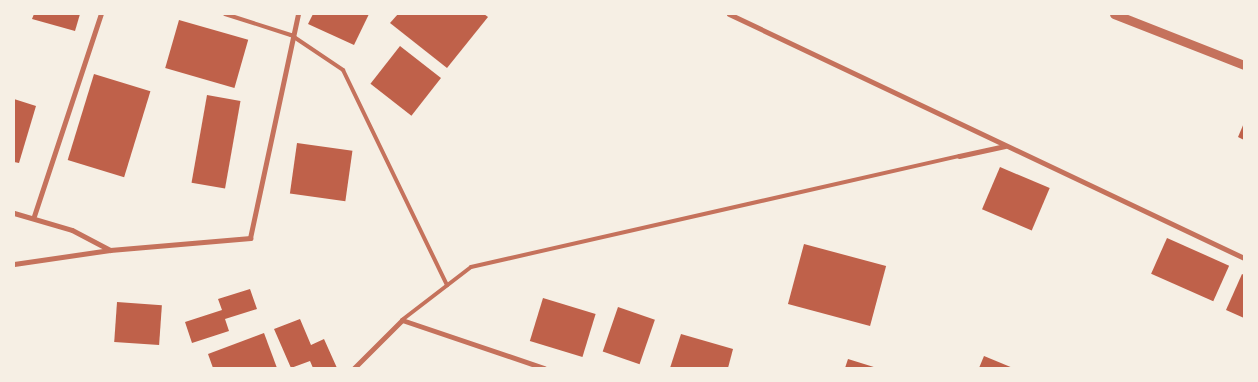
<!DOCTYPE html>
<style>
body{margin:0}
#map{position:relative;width:1258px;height:382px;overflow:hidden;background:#f6efe4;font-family:"Asap Condensed",sans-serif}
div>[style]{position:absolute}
.building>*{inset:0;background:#bf614a;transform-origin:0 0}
.service>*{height:4px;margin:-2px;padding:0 2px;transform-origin:2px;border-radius:2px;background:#c5725c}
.minor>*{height:5px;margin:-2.5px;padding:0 2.5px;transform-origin:2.5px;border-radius:2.5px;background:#c5725c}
.tertiary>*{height:9px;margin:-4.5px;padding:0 4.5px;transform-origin:4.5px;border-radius:4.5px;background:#c5725c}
span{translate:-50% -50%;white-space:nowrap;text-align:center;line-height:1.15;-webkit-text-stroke:4px #f6efe4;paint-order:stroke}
.frame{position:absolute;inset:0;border:15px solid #f6efe4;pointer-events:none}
</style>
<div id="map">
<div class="building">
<div style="clip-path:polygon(34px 14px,80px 14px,75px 31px,32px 19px)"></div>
<div style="clip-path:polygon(313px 14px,369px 14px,354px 45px,308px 24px)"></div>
<div style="clip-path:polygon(398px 14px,484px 14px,488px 17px,447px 68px,390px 23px)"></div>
<div style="left:179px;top:20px;width:72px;height:50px;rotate:16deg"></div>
<div style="left:400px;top:46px;width:52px;height:48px;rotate:38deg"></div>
<div style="left:94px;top:74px;width:59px;height:90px;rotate:17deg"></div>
<div style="left:207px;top:95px;width:34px;height:89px;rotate:10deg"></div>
<div style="clip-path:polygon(14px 99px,36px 106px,19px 163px,14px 162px)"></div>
<div style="clip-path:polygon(1244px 123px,1244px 140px,1238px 137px)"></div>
<div style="left:297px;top:143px;width:56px;height:51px;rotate:8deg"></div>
<div style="left:1000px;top:167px;width:54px;height:46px;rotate:23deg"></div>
<div style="left:1167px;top:238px;width:68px;height:39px;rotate:24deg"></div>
<div style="left:804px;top:244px;width:85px;height:62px;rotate:15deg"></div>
<div style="clip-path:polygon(1242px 274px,1244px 275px,1244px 318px,1226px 310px)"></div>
<div style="clip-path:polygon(250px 289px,257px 309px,225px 319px,229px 331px,192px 343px,185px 322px,222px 310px,218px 299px)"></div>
<div style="left:543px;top:298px;width:55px;height:45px;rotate:17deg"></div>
<div style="left:117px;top:302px;width:45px;height:40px;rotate:4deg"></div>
<div style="left:618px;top:307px;width:39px;height:47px;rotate:19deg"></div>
<div style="clip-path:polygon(300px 319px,311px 345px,324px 339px,337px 368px,313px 368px,310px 361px,291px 368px,274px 329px)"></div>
<div style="clip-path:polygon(264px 333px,277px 368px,213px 368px,208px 354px)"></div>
<div style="clip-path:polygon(681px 334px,733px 349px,728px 368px,670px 368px)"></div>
<div style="clip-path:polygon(984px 356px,1013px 368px,979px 368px)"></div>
<div style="clip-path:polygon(848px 359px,877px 368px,845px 368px)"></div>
</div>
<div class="service">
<div style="left:225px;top:14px;width:69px;rotate:17.7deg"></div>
<div style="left:291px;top:35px;width:63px;rotate:33.9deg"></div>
<div style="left:343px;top:70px;width:239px;rotate:64.2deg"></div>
<div style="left:402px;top:320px;width:87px;rotate:-37.5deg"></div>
<div style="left:471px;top:267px;width:500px;rotate:-12.81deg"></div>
</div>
<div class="minor">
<div style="left:729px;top:14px;width:570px;rotate:25.35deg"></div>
<div style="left:959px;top:156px;width:47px;rotate:-12.3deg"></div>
<div style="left:14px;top:213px;width:60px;rotate:16.3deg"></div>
<div style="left:72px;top:230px;width:43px;rotate:27.8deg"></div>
<div style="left:34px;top:216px;width:213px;rotate:-71.7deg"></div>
<div style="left:14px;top:264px;width:97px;rotate:-8.3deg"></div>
<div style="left:110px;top:250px;width:141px;rotate:-4.9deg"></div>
<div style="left:250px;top:238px;width:229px;rotate:-77.9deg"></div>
<div style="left:354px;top:368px;width:68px;rotate:-45deg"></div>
<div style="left:402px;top:320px;width:150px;rotate:18.7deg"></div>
</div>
<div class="tertiary">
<div style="left:1114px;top:14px;width:140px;rotate:21.4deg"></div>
</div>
<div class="frame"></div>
</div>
